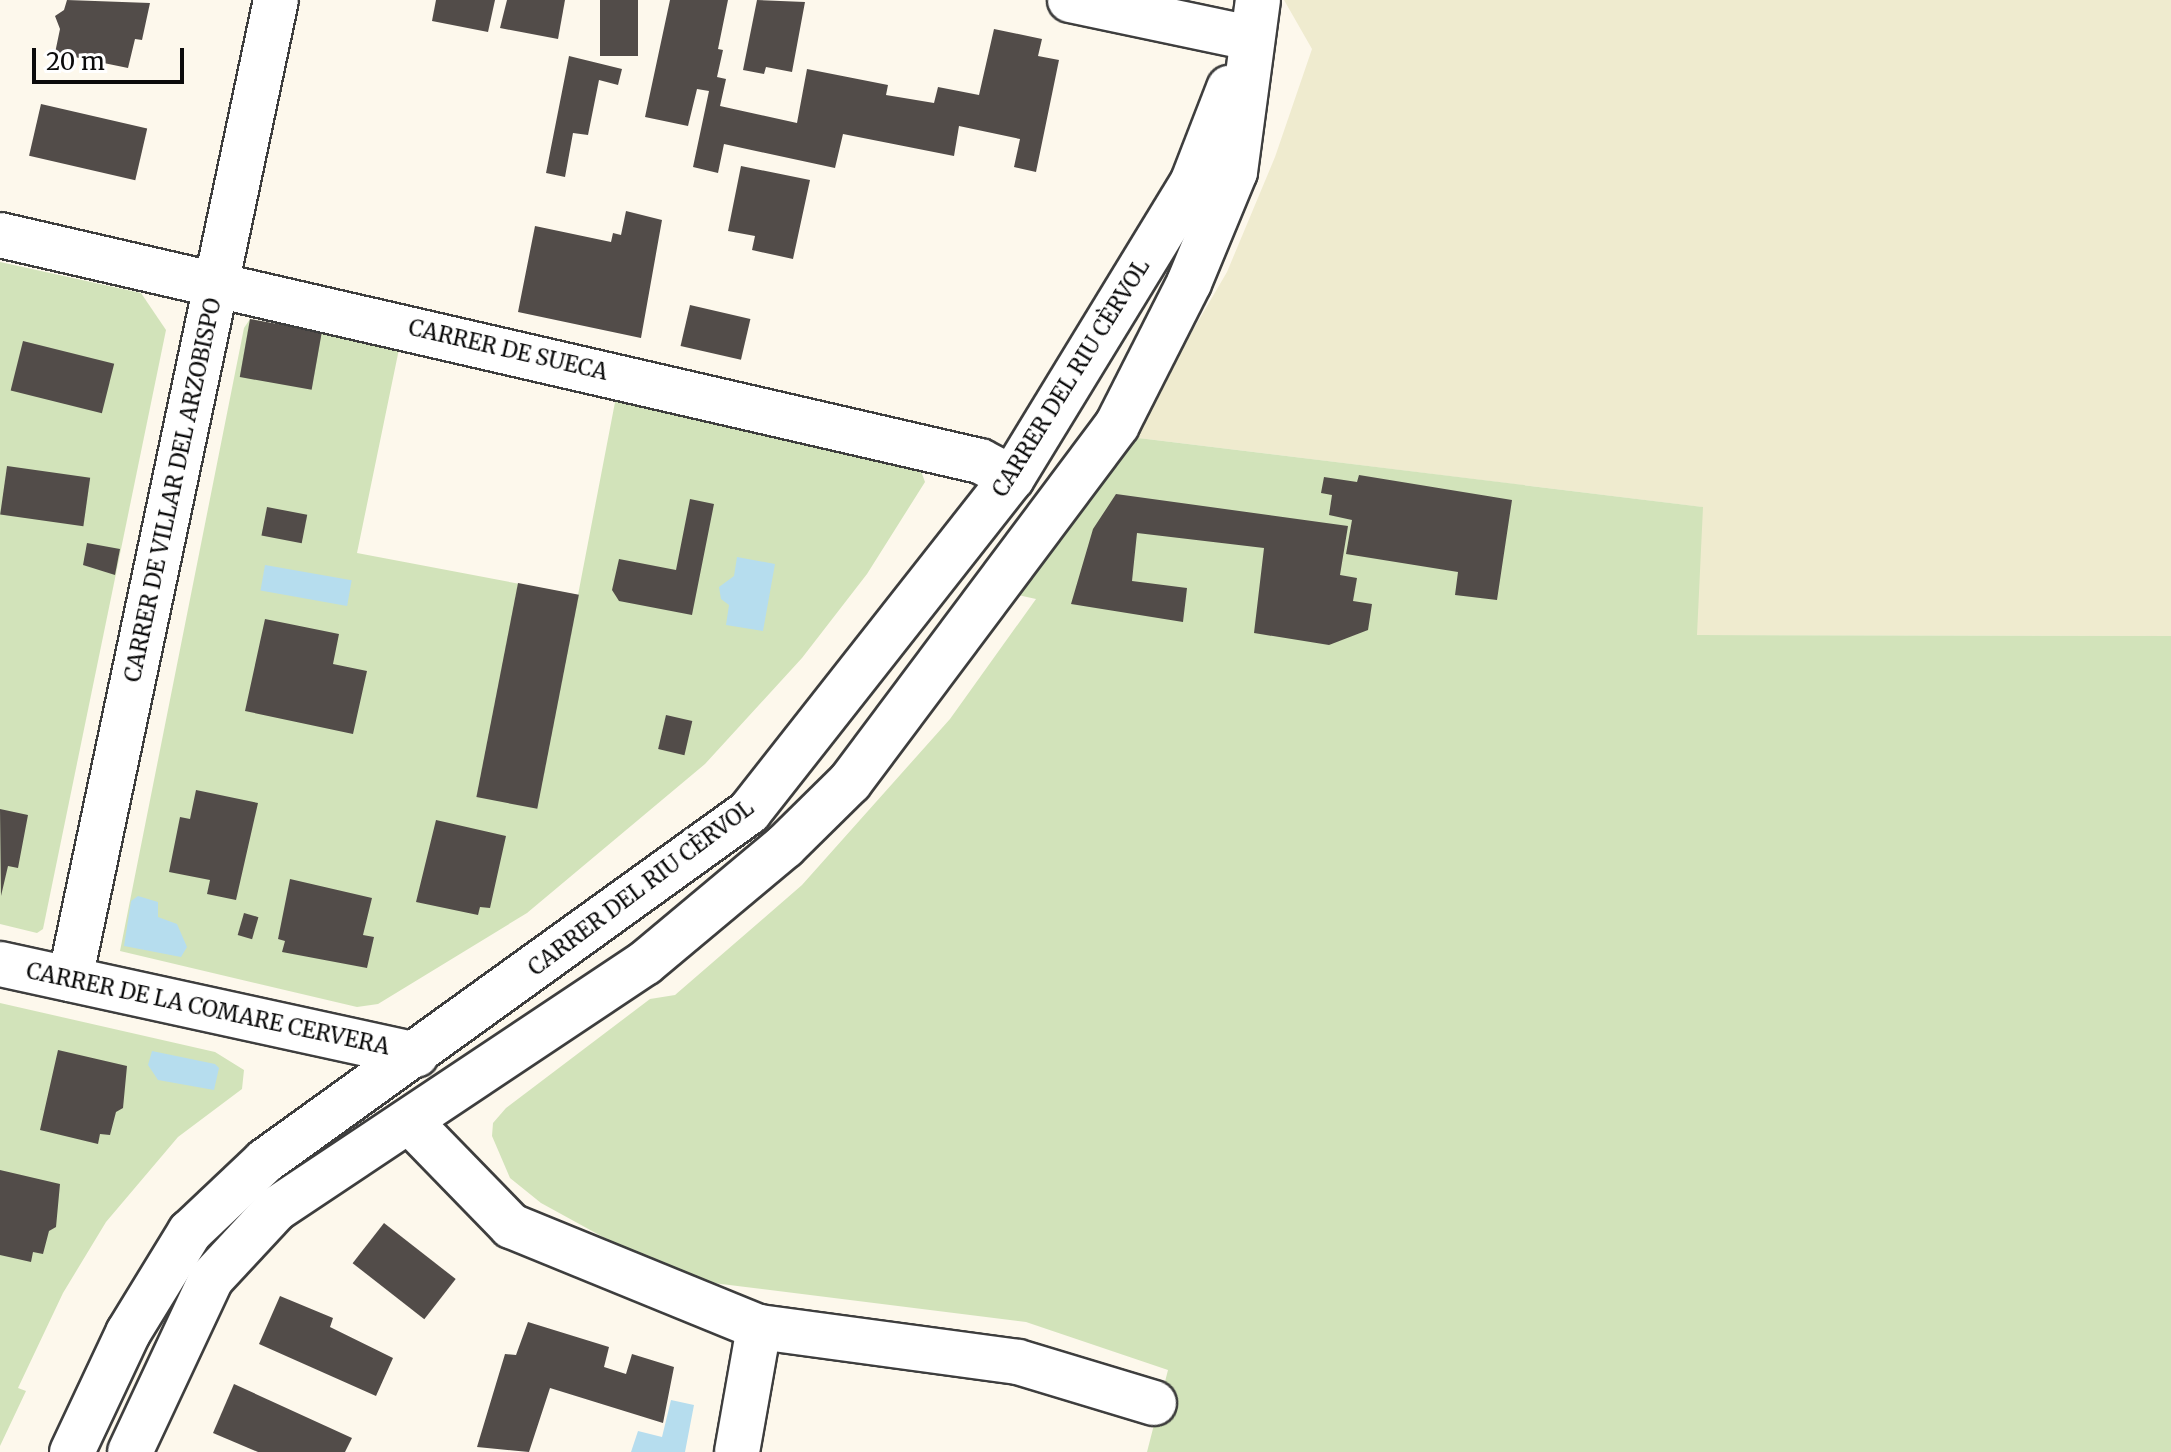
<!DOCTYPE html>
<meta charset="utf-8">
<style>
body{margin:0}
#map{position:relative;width:2171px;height:1452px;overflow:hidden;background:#fdf8ec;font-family:Merriweather,serif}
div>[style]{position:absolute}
.farmland>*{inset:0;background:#efebcf}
.green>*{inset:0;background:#d2e3ba}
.water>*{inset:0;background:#b6ddee;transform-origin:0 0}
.building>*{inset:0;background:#524c49;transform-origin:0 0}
.roads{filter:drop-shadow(2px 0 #3e3e3e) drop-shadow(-2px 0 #3e3e3e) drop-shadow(0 2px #3e3e3e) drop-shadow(0 -2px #3e3e3e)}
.minor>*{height:44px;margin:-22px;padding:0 22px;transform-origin:22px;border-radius:22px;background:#fff}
span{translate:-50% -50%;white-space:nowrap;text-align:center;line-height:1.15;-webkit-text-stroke:8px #fff;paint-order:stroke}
.street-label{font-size:22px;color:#0b0b0b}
.scale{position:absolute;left:32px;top:48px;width:152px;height:36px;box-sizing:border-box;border:4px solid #0b0b0b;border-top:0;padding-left:10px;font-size:24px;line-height:28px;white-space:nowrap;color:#0b0b0b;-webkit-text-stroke:6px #fff;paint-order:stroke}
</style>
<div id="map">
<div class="farmland">
<div style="clip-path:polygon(1284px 0,2171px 0,2171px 636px,1696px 635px,1702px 507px,1122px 436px,1170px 369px,1227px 272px,1275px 157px,1312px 49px)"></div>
</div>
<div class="green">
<div style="clip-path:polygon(0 262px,141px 293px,166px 330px,43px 929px,37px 933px,0 924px)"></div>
<div style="clip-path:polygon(250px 319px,399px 349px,357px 553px,578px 595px,616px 397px,909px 462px,921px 471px,925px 482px,867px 574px,802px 658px,705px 764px,527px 913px,378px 1004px,357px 1007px,120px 951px,244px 328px)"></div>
<div style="clip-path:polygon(1122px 436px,1703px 507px,1697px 635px,2171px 636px,2171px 1452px,1147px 1452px,1168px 1370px,1026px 1322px,713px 1283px,634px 1254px,541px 1203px,510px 1178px,492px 1136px,493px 1123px,506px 1108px,650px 999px,675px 995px,802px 885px,950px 719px,1036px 599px,1018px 595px)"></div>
<div style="clip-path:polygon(0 1003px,215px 1052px,244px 1070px,242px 1089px,178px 1137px,106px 1222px,63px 1293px,18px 1388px,26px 1391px,0 1446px)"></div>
</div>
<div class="water">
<div style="clip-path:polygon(737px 557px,775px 564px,763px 631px,726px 625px,729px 605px,721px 599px,719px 587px,734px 576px)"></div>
<div style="left:265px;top:565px;width:88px;height:26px;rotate:10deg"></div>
<div style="clip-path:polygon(138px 896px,158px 902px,158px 917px,177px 924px,187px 947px,181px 957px,124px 946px,131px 901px)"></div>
<div style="clip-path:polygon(152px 1051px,215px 1064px,219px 1068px,214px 1090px,158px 1080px,148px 1065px)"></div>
<div style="clip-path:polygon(671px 1400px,694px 1405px,685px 1452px,631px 1452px,638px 1431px,662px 1437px)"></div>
</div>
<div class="building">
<div style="clip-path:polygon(67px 0,150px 3px,142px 40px,135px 39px,128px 68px,55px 53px,60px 29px,55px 16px,64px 10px)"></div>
<div style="clip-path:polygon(436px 0,495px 0,488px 32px,432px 21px)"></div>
<div style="clip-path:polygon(507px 0,565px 0,558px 39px,500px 28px)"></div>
<div style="left:600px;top:0;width:38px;height:56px"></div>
<div style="clip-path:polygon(670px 0,728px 0,718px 49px,723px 50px,717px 77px,726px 79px,720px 106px,797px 123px,807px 69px,888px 85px,886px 95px,934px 103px,938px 87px,979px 95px,994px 29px,1042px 39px,1038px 56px,1059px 60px,1036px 172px,1014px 167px,1020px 139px,959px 126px,954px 156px,843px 134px,835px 168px,724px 144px,718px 173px,693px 167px,709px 91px,697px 89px,688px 126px,645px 117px)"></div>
<div style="clip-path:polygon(757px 0,805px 2px,792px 72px,766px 67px,764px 74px,743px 70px)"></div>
<div style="clip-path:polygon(569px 56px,622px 69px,618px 85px,599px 80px,588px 135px,573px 133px,565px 177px,546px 173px)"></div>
<div style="left:41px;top:104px;width:109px;height:53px;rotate:13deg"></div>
<div style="clip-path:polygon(741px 166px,810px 180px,793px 259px,752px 250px,755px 236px,728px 231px)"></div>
<div style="clip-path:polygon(626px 211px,662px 220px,641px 338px,518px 312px,535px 226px,611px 242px,613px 233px,621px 235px)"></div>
<div style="left:690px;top:305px;width:62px;height:42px;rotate:13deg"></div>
<div style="left:250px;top:319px;width:73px;height:59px;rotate:10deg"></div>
<div style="left:23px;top:341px;width:94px;height:51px;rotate:14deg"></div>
<div style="left:7px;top:466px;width:84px;height:49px;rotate:8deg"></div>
<div style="clip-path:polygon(1359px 475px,1512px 500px,1497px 600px,1455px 595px,1458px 572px,1346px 554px,1352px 520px,1329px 515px,1332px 495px,1321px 493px,1324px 477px,1357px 482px)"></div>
<div style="clip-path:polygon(1116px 494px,1348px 526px,1340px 575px,1357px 578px,1353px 601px,1372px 604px,1368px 630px,1329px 645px,1254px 633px,1264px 548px,1137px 533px,1132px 581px,1187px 588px,1183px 622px,1071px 604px,1093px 529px)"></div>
<div style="clip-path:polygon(690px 499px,714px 504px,692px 615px,619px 601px,612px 590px,619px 559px,676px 570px)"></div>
<div style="left:267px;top:507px;width:41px;height:29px;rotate:11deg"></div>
<div style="clip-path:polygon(87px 543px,120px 549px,115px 575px,83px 565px)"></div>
<div style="left:518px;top:583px;width:62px;height:218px;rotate:11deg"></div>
<div style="clip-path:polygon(265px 619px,339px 634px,333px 664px,367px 671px,353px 734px,245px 711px)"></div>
<div style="left:666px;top:715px;width:27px;height:35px;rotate:13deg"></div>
<div style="clip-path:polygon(196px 790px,258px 803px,236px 900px,207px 894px,210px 880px,169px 872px,180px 817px,190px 819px)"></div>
<div style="clip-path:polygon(0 809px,28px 815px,18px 868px,8px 866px,1px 896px)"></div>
<div style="clip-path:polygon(436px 820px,506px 836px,490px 908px,480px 907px,478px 915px,416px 902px)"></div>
<div style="clip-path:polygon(290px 879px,372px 898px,363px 935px,374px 937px,367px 968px,282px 952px,285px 941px,278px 939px)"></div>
<div style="left:244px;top:913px;width:15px;height:23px;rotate:16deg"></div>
<div style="clip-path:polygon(58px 1050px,127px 1066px,123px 1108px,116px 1112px,110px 1135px,100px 1134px,98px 1144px,40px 1130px)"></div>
<div style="clip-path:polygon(0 1170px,60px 1184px,56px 1227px,49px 1231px,43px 1254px,33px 1252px,31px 1262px,0 1255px)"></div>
<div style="left:384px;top:1223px;width:91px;height:51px;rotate:38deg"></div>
<div style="clip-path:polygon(280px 1296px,333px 1318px,330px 1327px,393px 1358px,376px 1396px,259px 1344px)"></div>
<div style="clip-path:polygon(528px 1322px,609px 1347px,604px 1367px,626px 1374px,632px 1354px,674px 1367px,663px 1423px,550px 1388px,529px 1452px,477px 1447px,505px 1354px,516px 1355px)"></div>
<div style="clip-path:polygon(234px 1384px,352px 1438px,345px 1452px,258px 1452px,213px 1433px)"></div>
</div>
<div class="roads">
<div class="minor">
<div style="left:1070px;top:0;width:184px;rotate:11.9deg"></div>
<div style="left:0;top:235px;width:1006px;rotate:12.99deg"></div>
<div style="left:980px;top:461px;width:36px;rotate:28deg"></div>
<div style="left:0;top:964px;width:426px;rotate:12.3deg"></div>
<div style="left:70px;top:979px;width:1000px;rotate:-78.12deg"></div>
<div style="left:411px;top:1123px;width:144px;rotate:45.8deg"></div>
<div style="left:511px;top:1226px;width:268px;rotate:22.2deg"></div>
<div style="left:759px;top:1327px;width:261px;rotate:7.7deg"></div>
<div style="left:1018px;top:1362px;width:142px;rotate:16.8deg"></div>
<div style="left:72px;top:1452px;width:132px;rotate:-64.8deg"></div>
<div style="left:128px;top:1333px;width:119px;rotate:-58.5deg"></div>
<div style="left:190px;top:1232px;width:103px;rotate:-43.4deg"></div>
<div style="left:265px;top:1161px;width:597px;rotate:-35.79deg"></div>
<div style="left:749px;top:812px;width:425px;rotate:-51.8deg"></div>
<div style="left:1012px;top:478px;width:348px;rotate:-58.6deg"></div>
<div style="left:1193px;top:181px;width:100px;rotate:-68.8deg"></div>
<div style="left:130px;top:1452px;width:191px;rotate:-64.9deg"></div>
<div style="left:211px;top:1279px;width:96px;rotate:-47.1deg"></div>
<div style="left:276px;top:1209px;width:443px;rotate:-33.7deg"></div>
<div style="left:645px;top:963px;width:182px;rotate:-39.9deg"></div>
<div style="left:785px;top:846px;width:91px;rotate:-44.6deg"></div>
<div style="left:850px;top:782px;width:446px;rotate:-53.2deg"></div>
<div style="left:1117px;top:425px;width:159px;rotate:-63.1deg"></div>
<div style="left:1189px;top:283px;width:120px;rotate:-67.5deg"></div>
<div style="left:1235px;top:172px;width:174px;rotate:-82.4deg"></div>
<div style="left:737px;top:1452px;width:127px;rotate:-80deg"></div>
</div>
</div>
<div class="street-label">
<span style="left:508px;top:350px;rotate:13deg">CARRER DE SUECA</span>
<span style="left:1071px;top:378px;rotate:-58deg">CARRER DEL RIU CÈRVOL</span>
<span style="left:173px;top:490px;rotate:-78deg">CARRER DE VILLAR DEL ARZOBISPO</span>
<span style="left:641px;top:888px;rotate:-37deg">CARRER DEL RIU CÈRVOL</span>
<span style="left:208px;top:1009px;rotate:12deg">CARRER DE LA COMARE CERVERA</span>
</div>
<div class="scale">20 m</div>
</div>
